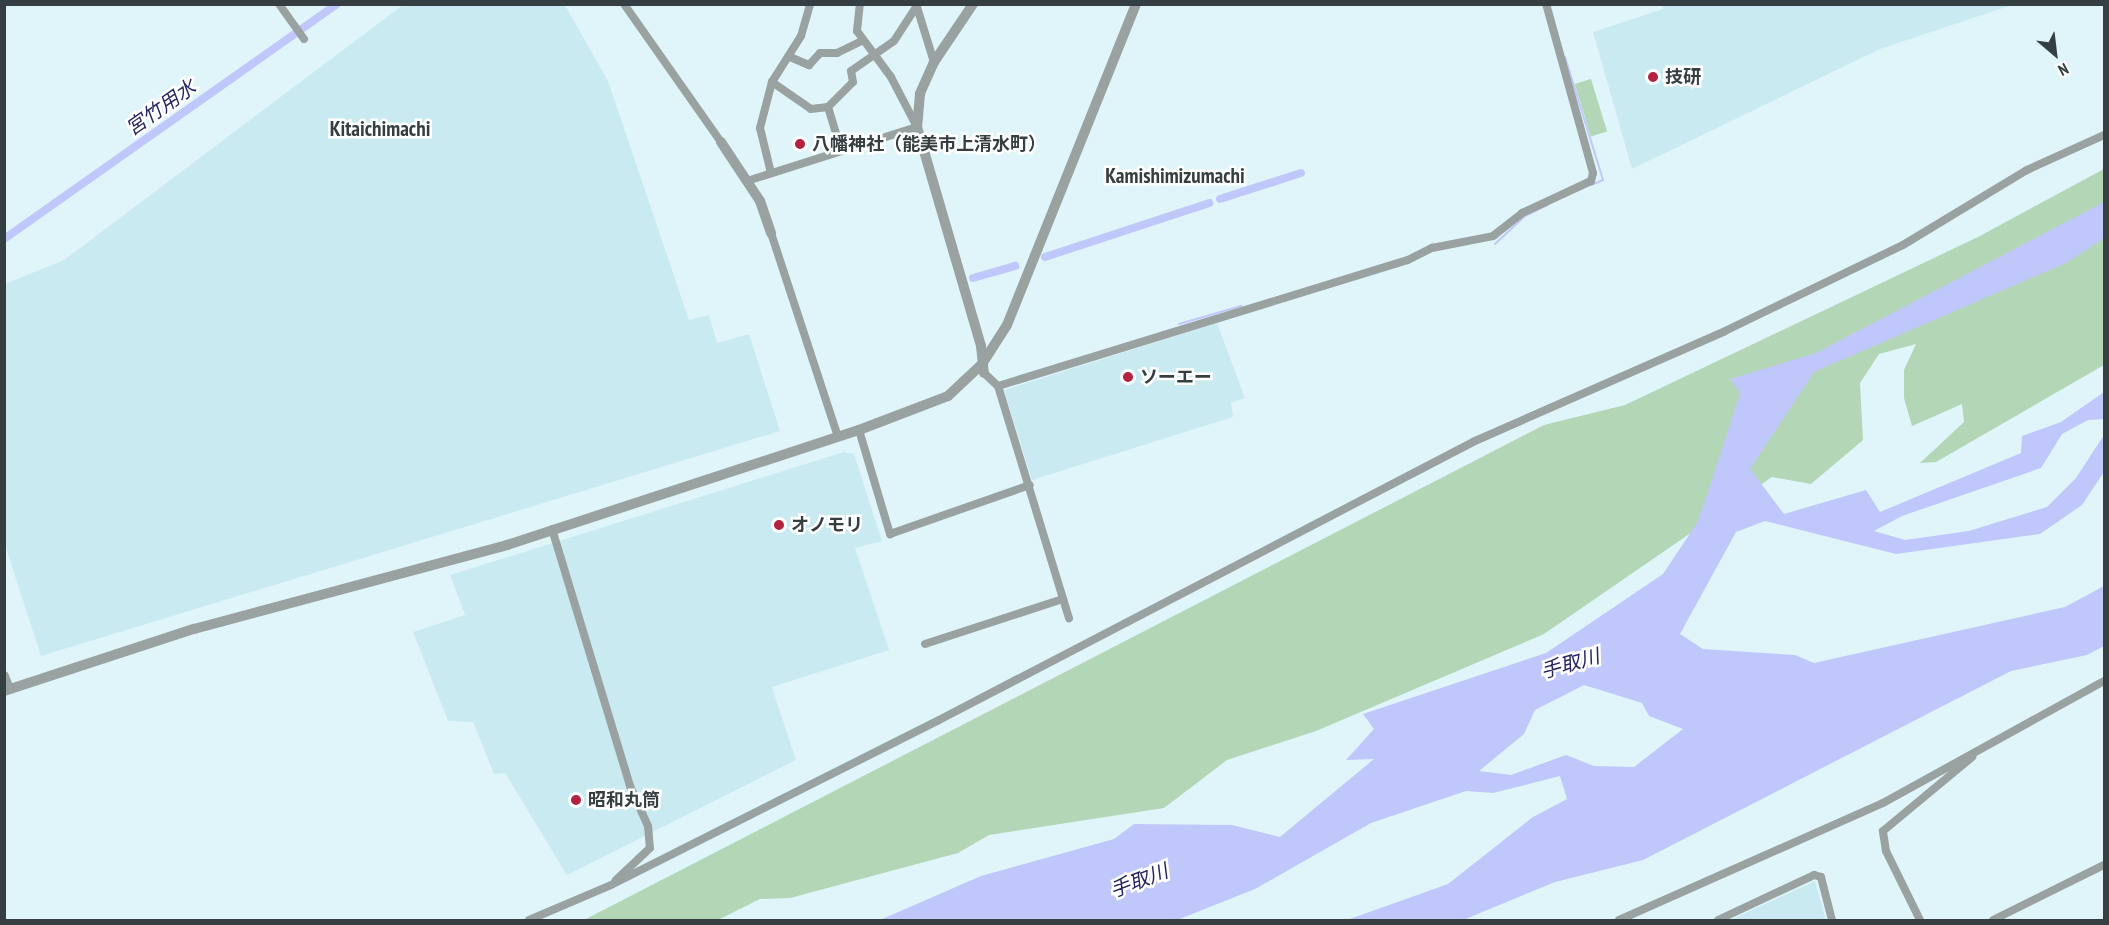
<!DOCTYPE html>
<meta charset="utf-8">
<style>
body{margin:0}
#map{position:relative;width:2109px;height:925px;overflow:hidden;background:#dff5fa;font-family:"PT Sans Narrow","Noto Sans JP",sans-serif}
div>[style]{position:absolute}
.built>*{inset:0;background:#caeaf1}
.green>*{inset:0;background:#b2d6b6;transform-origin:0 0}
.water>*{inset:0;background:#c0c7fa}
.stream>*{height:2px;margin:-1px;padding:0 1px;transform-origin:1px;border-radius:1px;background:#c0c7fa}
.canal>*{height:8px;margin:-4px;padding:0 4px;transform-origin:4px;border-radius:4px;background:#c0c7fa}
.minor>*{height:8px;margin:-4px;padding:0 4px;transform-origin:4px;border-radius:4px;background:#99a2a0}
.tertiary>*{height:10px;margin:-5px;padding:0 5px;transform-origin:5px;border-radius:5px;background:#99a2a0}
.dots>*{width:16px;height:16px;translate:-50% -50%;box-sizing:border-box;border:3px solid #fff;border-radius:50%}
span{translate:-50% -50%;white-space:nowrap;text-align:center;line-height:1.15;-webkit-text-stroke:5px #fff;paint-order:stroke}
.poi-label{font-size:18px;color:#353e40;font-weight:700}
.left{translate:0 -50%;text-align:left}
.water-label{font-size:20px;color:#252660;font-style:italic}
.quarter-label{font-size:21px;color:#353e40;font-weight:700}
.frame{position:absolute;inset:0;border:6px solid #353e40;pointer-events:none}
.north{position:absolute;left:2025px;top:24px;width:60px;height:60px;-webkit-text-stroke:4px #fff;paint-order:stroke;rotate:152deg;font-size:16px;font-weight:700;line-height:24px;text-align:center;color:#353e40}
.north::after{content:'';display:block;margin:auto;width:21px;height:27px;background:#353e40;clip-path:polygon(50% 0,100% 100%,50% 72%,0 100%)}
</style>
<div id="map">
<div class="built">
<div style="clip-path:polygon(403px 5px,565px 5px,608px 81px,689px 320px,709px 315px,717px 343px,749px 334px,780px 431px,41px 656px,5px 545px,5px 284px,64px 260px)"></div>
<div style="clip-path:polygon(1662px 5px,1662px 4px,2012px 5px,1880px 49px,1632px 169px,1593px 32px,1663px 9px)"></div>
<div style="clip-path:polygon(1217px 323px,1245px 398px,1231px 403px,1233px 417px,1032px 480px,1004px 390px)"></div>
<div style="clip-path:polygon(844px 452px,854px 454px,882px 541px,855px 548px,889px 650px,772px 687px,796px 760px,567px 875px,505px 773px,494px 774px,473px 722px,448px 721px,413px 632px,465px 615px,450px 575px)"></div>
<div style="clip-path:polygon(1815px 881px,1826px 920px,1730px 920px)"></div>
</div>
<div class="green">
<div style="left:1591px;top:79px;width:55px;height:17px;rotate:73deg"></div>
<div style="clip-path:polygon(2104px 169px,2104px 365px,1936px 462px,1920px 463px,1964px 422px,1962px 404px,1912px 426px,1904px 398px,1904px 370px,1916px 344px,1879px 354px,1860px 383px,1863px 440px,1811px 484px,1772px 477px,1544px 634px,1316px 731px,1227px 760px,1164px 808px,989px 835px,958px 853px,790px 898px,760px 899px,718px 920px,584px 920px,1544px 425px,1625px 405px,1978px 237px)"></div>
</div>
<div class="water">
<div style="clip-path:polygon(evenodd,2104px 202px,2104px 238px,2066px 263px,1814px 372px,1750px 469px,1784px 514px,1866px 490px,1880px 512px,2021px 453px,2022px 436px,2061px 422px,2104px 392px,2104px 419px,2088px 420px,2062px 434px,2041px 468px,1902px 516px,1874px 531px,1905px 540px,1969px 531px,2047px 507px,2076px 478px,2104px 435px,2104px 472px,2082px 505px,2040px 534px,1896px 554px,1765px 521px,1736px 532px,1680px 634px,1703px 649px,1795px 655px,1814px 663px,2065px 607px,2104px 586px,2104px 646px,2087px 655px,2011px 671px,1643px 860px,1555px 882px,1463px 920px,1347px 920px,1448px 884px,1533px 817px,1567px 799px,1560px 776px,1493px 793px,1466px 791px,1371px 823px,1255px 889px,1177px 920px,880px 920px,981px 876px,1114px 839px,1134px 824px,1232px 825px,1280px 837px,1374px 759px,1346px 760px,1374px 729px,1363px 714px,1546px 653px,1663px 574px,1697px 523px,1708px 492px,1740px 393px,1730px 379px,1816px 353px,2104px 202px,1584px 685px,1642px 703px,1649px 716px,1683px 729px,1634px 767px,1594px 766px,1566px 755px,1511px 775px,1479px 771px,1524px 734px,1535px 710px,1584px 685px)"></div>
</div>
<div class="stream">
<div style="left:1565px;top:57px;width:129px;rotate:72.8deg"></div>
<div style="left:1603px;top:180px;width:13px;rotate:157deg"></div>
<div style="left:1495px;top:244px;width:41px;rotate:-43deg"></div>
<div style="left:1525px;top:216px;width:25px;rotate:-26deg"></div>
<div style="left:1179px;top:324px;width:65px;rotate:-16.2deg"></div>
</div>
<div class="canal">
<div style="left:1220px;top:199px;width:85px;rotate:-17.8deg"></div>
<div style="left:4px;top:239px;width:408px;rotate:-35.2deg"></div>
<div style="left:1045px;top:257px;width:173px;rotate:-18.2deg"></div>
<div style="left:973px;top:278px;width:44px;rotate:-15.9deg"></div>
</div>
<div class="minor">
<div style="left:279px;top:4px;width:43px;rotate:54.5deg"></div>
<div style="left:624px;top:4px;width:169px;rotate:54.9deg"></div>
<div style="left:916px;top:4px;width:61px;rotate:72.8deg"></div>
<div style="left:790px;top:57px;width:21px;rotate:23deg"></div>
<div style="left:809px;top:65px;width:16px;rotate:-47deg"></div>
<div style="left:820px;top:53px;width:17px"></div>
<div style="left:837px;top:53px;width:28px;rotate:-26deg"></div>
<div style="left:772px;top:82px;width:47px;rotate:34.7deg"></div>
<div style="left:811px;top:109px;width:17px;rotate:-7deg"></div>
<div style="left:841px;top:150px;width:45px;rotate:-106.8deg"></div>
<div style="left:828px;top:107px;width:35px;rotate:-45deg"></div>
<div style="left:853px;top:82px;width:11px;rotate:-100deg"></div>
<div style="left:851px;top:71px;width:52px;rotate:-34.9deg"></div>
<div style="left:894px;top:41px;width:44px;rotate:-57deg"></div>
<div style="left:771px;top:173px;width:46px;rotate:-103.7deg"></div>
<div style="left:760px;top:128px;width:48px;rotate:-75.4deg"></div>
<div style="left:772px;top:82px;width:54px;rotate:-57.8deg"></div>
<div style="left:801px;top:36px;width:33px;rotate:-74deg"></div>
<div style="left:747px;top:181px;width:178px;rotate:-17.6deg"></div>
<div style="left:917px;top:127px;width:56px;rotate:-117.5deg"></div>
<div style="left:891px;top:77px;width:57px;rotate:-126.5deg"></div>
<div style="left:857px;top:31px;width:27px;rotate:-84deg"></div>
<div style="left:771px;top:233px;width:215px;rotate:71.8deg"></div>
<div style="left:984px;top:373px;width:19px;rotate:43deg"></div>
<div style="left:998px;top:386px;width:243px;rotate:73deg"></div>
<div style="left:998px;top:386px;width:429px;rotate:-17.1deg"></div>
<div style="left:1408px;top:260px;width:27px;rotate:-27deg"></div>
<div style="left:1432px;top:248px;width:62px;rotate:-11.1deg"></div>
<div style="left:1493px;top:236px;width:37px;rotate:-38deg"></div>
<div style="left:1522px;top:213px;width:76px;rotate:-24.9deg"></div>
<div style="left:1591px;top:181px;width:8px;rotate:-76deg"></div>
<div style="left:1593px;top:173px;width:175px;rotate:-105.5deg"></div>
<div style="left:859px;top:430px;width:109px;rotate:73.4deg"></div>
<div style="left:890px;top:534px;width:148px;rotate:-19.3deg"></div>
<div style="left:552px;top:529px;width:269px;rotate:73.1deg"></div>
<div style="left:630px;top:786px;width:44px;rotate:65.8deg"></div>
<div style="left:648px;top:826px;width:22px;rotate:85deg"></div>
<div style="left:650px;top:848px;width:47px;rotate:136.7deg"></div>
<div style="left:925px;top:644px;width:145px;rotate:-18.1deg"></div>
<div style="left:529px;top:920px;width:89px;rotate:-23.1deg"></div>
<div style="left:611px;top:885px;width:367px;rotate:-26.7deg"></div>
<div style="left:939px;top:720px;width:604px;rotate:-27.5deg"></div>
<div style="left:1475px;top:441px;width:273px;rotate:-23.7deg"></div>
<div style="left:1725px;top:331px;width:198px;rotate:-25.8deg"></div>
<div style="left:1903px;top:245px;width:145px;rotate:-31.2deg"></div>
<div style="left:2027px;top:170px;width:85px;rotate:-24.4deg"></div>
<div style="left:1619px;top:920px;width:289px;rotate:-23.9deg"></div>
<div style="left:1883px;top:803px;width:252px;rotate:-28.9deg"></div>
<div style="left:1718px;top:920px;width:106px;rotate:-25.1deg"></div>
<div style="left:1814px;top:875px;width:7px;rotate:16deg"></div>
<div style="left:1821px;top:877px;width:44px;rotate:75.7deg"></div>
<div style="left:1920px;top:920px;width:77px;rotate:-116.2deg"></div>
<div style="left:1886px;top:851px;width:20px;rotate:-99deg"></div>
<div style="left:1883px;top:831px;width:116px;rotate:-39.7deg"></div>
<div style="left:1993px;top:920px;width:124px;rotate:-26.4deg"></div>
</div>
<div class="tertiary">
<div style="left:973px;top:4px;width:70px;rotate:123.9deg"></div>
<div style="left:934px;top:62px;width:35px;rotate:114deg"></div>
<div style="left:920px;top:94px;width:33px;rotate:95deg"></div>
<div style="left:917px;top:127px;width:228px;rotate:73.7deg"></div>
<div style="left:981px;top:346px;width:27px;rotate:84deg"></div>
<div style="left:721px;top:142px;width:71px;rotate:56.5deg"></div>
<div style="left:760px;top:201px;width:34px;rotate:71deg"></div>
<div style="left:4px;top:676px;width:14px;rotate:69deg"></div>
<div style="left:4px;top:691px;width:200px;rotate:-18.1deg"></div>
<div style="left:194px;top:629px;width:324px;rotate:-15deg"></div>
<div style="left:507px;top:545px;width:370px;rotate:-18.1deg"></div>
<div style="left:859px;top:430px;width:95px;rotate:-20.9deg"></div>
<div style="left:948px;top:396px;width:47px;rotate:-43.3deg"></div>
<div style="left:982px;top:364px;width:46px;rotate:-57.3deg"></div>
<div style="left:1007px;top:325px;width:346px;rotate:-68.1deg"></div>
</div>
<div class="dots">
<div style="left:1653px;top:77px;background:#b42240"></div>
<div style="left:800px;top:144px;background:#b42240"></div>
<div style="left:1128px;top:377px;background:#b42240"></div>
<div style="left:779px;top:525px;background:#b42240"></div>
<div style="left:576px;top:800px;background:#b42240"></div>
</div>
<div class="poi-label">
<span class="left" style="left:1665px;top:77px">技研</span>
<span class="left" style="left:812px;top:144px">八幡神社（能美市上清水町）</span>
<span class="left" style="left:1140px;top:377px">ソーエー</span>
<span class="left" style="left:791px;top:525px">オノモリ</span>
<span class="left" style="left:588px;top:800px">昭和丸筒</span>
</div>
<div class="water-label">
<span style="left:161px;top:108px;rotate:-35deg">宮竹用水</span>
<span style="left:1570px;top:664px;rotate:-16deg">手取川</span>
<span style="left:1139px;top:881px;rotate:-21deg">手取川</span>
</div>
<div class="quarter-label">
<span style="left:380px;top:129px">Kitaichimachi</span>
<span style="left:1175px;top:176px">Kamishimizumachi</span>
</div>
<div class="frame"></div>
<div class="north">N</div>
</div>
